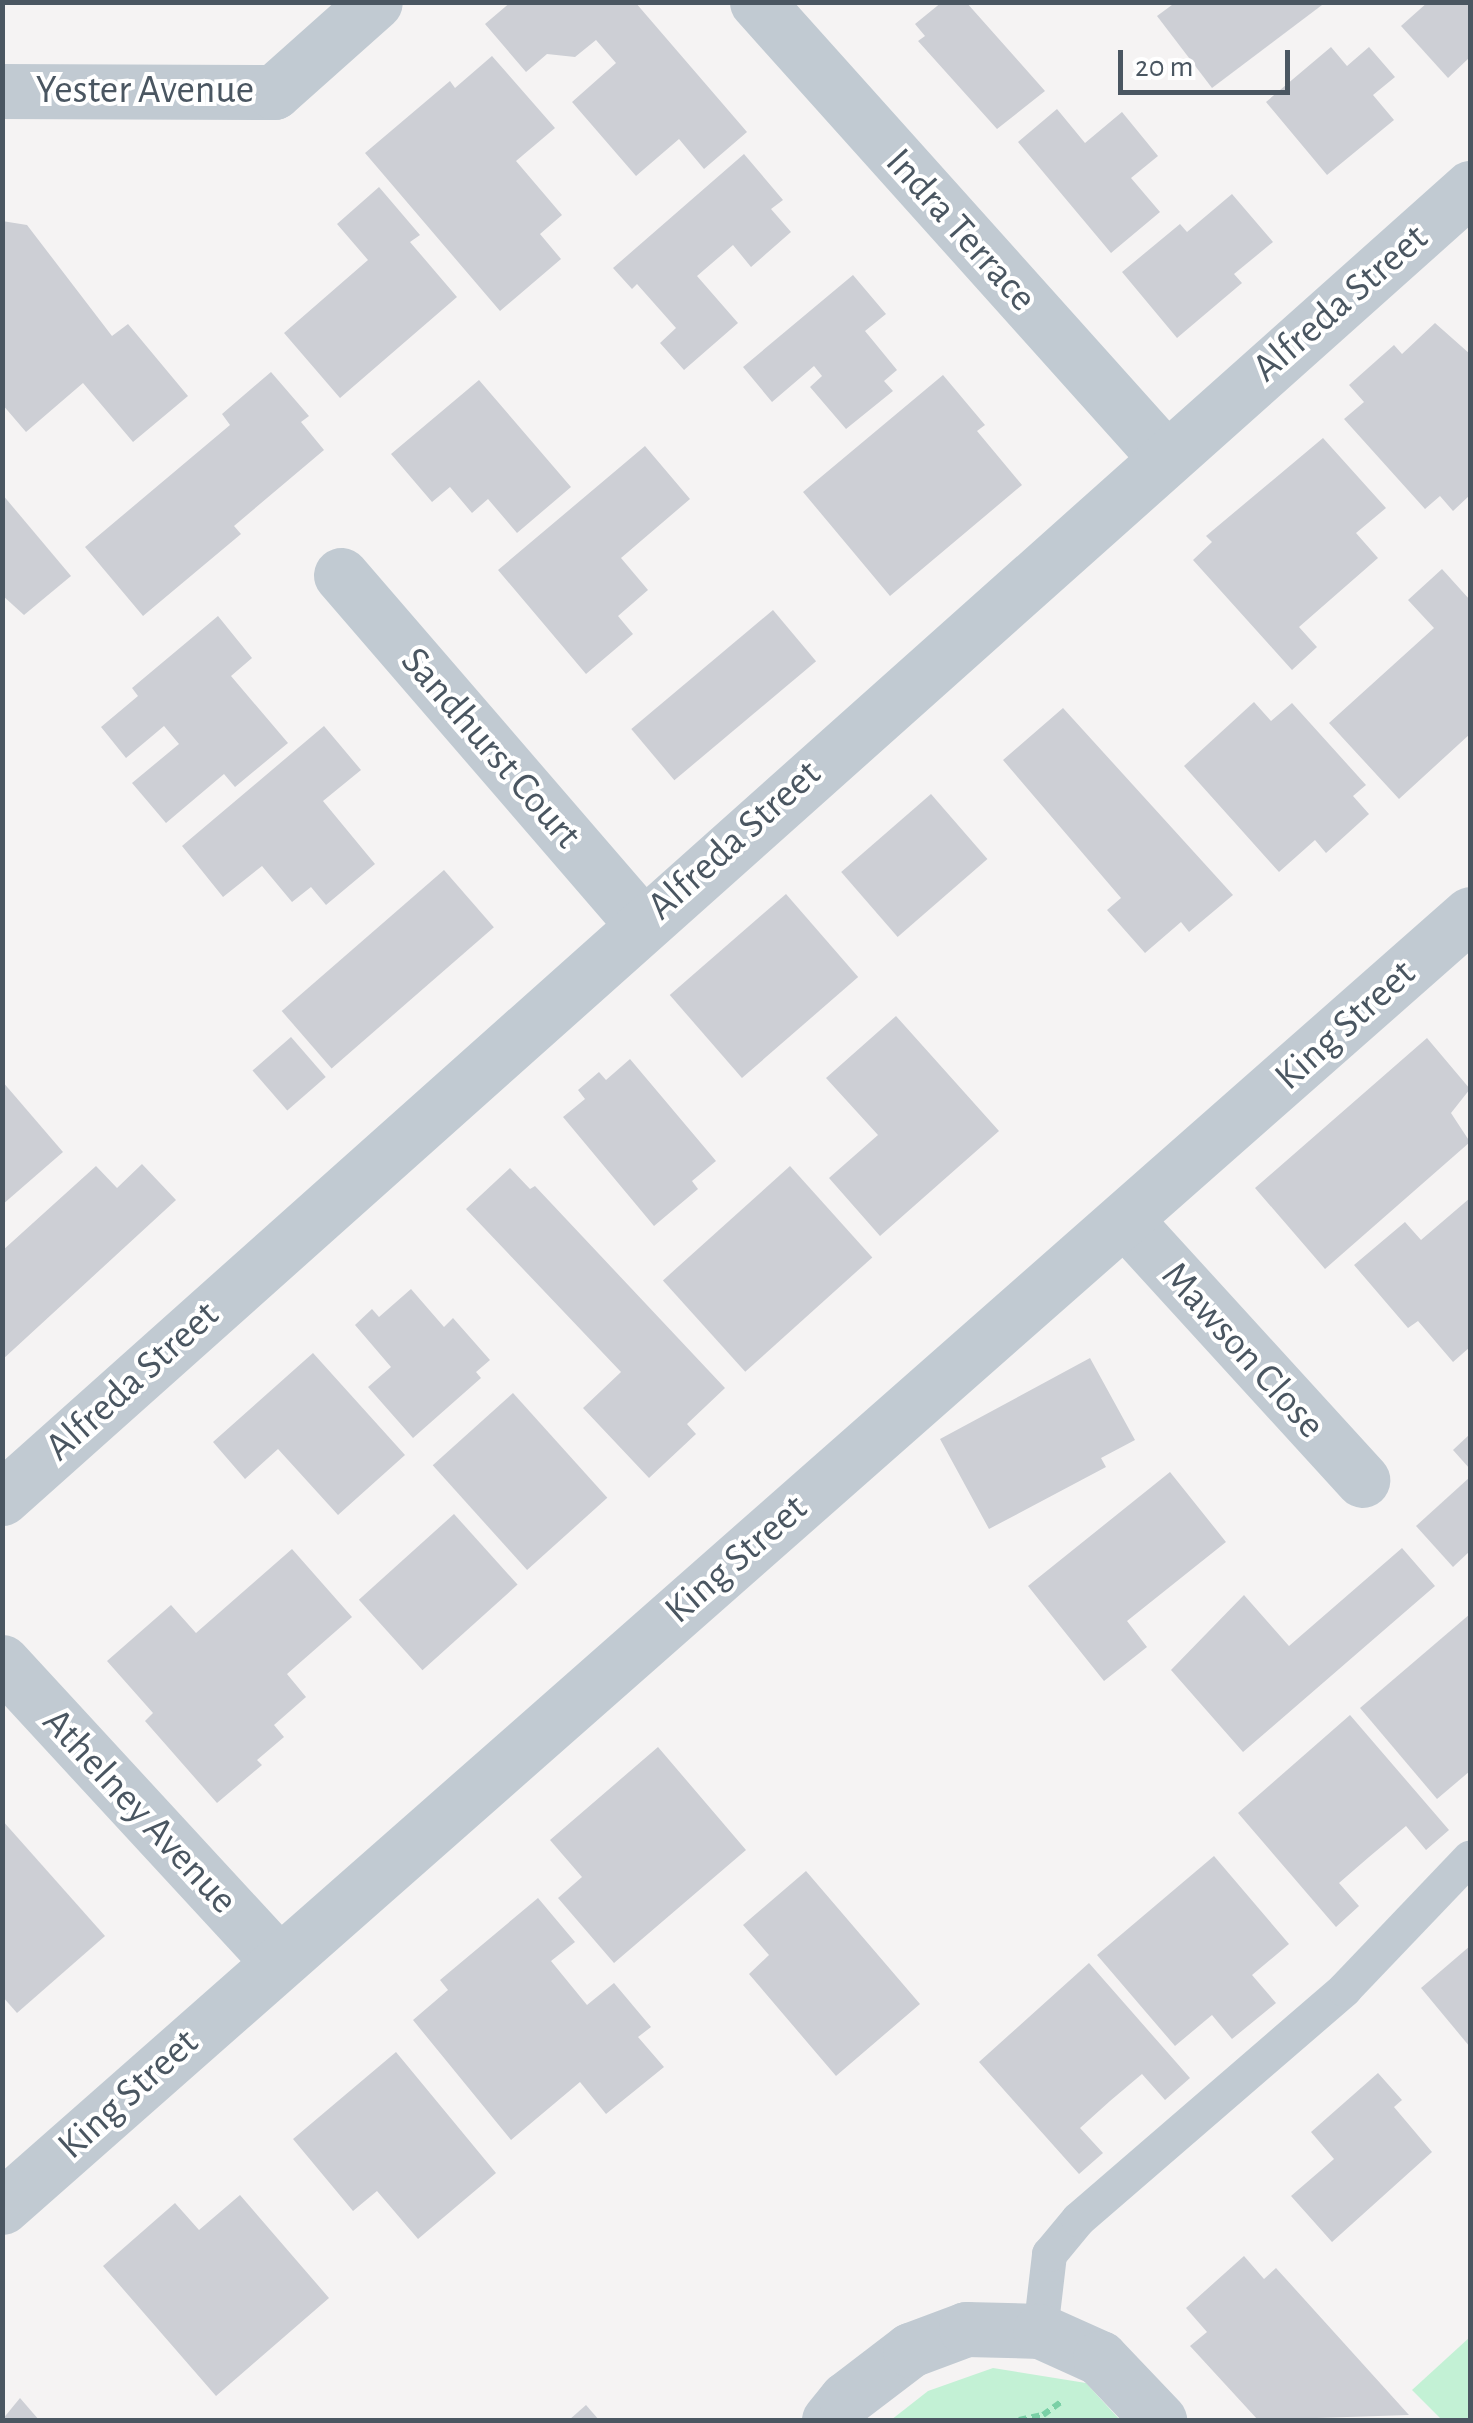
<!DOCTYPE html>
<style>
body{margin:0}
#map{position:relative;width:1473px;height:2423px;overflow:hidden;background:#f5f3f3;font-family:"Alegreya Sans",sans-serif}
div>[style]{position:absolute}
.green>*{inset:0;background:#c3f1d5}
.building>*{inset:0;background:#cdcfd5;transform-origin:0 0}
.path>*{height:6px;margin-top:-3px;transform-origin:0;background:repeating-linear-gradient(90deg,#7ad0a6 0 8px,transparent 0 13px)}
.service>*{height:35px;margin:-17.5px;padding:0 17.5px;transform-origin:17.5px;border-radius:17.5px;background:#c1cad2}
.minor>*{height:55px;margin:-27.5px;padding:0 27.5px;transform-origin:27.5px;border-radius:27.5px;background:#c1cad2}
span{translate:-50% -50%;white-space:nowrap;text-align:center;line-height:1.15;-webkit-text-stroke:8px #fff;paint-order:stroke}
.street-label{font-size:40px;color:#4a5661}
.frame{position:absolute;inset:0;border:5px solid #4a5661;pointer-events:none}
.scale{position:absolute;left:1118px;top:50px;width:172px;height:45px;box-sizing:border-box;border:5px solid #4a5661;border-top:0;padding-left:12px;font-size:30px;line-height:35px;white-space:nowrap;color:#4a5661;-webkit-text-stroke:8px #fff;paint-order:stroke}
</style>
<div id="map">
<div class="green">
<div style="clip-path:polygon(1470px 2337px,1470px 2420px,1442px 2420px,1412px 2390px)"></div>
<div style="clip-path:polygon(993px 2368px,1086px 2383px,1120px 2420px,891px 2420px,928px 2391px)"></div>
</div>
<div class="building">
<div style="clip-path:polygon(511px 2px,635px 2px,747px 132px,704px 169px,679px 139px,636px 176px,572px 102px,616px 63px,596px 40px,575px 57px,547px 54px,526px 72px,485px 24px)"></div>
<div style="clip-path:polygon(942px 2px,966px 2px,1045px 91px,997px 129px,918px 41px,925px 36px,915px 24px)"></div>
<div style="clip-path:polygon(1176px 2px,1326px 2px,1212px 88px,1157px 16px)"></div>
<div style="clip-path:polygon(1428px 2px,1470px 2px,1470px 57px,1448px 78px,1401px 26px)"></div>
<div style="clip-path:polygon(1331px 47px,1347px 66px,1369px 47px,1395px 77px,1373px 95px,1394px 120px,1327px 175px,1266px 102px)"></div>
<div style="clip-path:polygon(492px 56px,555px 128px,516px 161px,562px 215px,540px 234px,561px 259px,500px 311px,365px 153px,450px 81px,455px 88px)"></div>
<div style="clip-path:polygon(1057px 109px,1085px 143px,1122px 112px,1158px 156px,1131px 178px,1160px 212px,1111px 253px,1018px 142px)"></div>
<div style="clip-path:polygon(744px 154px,783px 200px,771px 209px,791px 232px,751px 267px,733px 245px,697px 276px,738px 323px,684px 370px,660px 343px,676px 328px,637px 284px,632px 289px,613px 268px)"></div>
<div style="clip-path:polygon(379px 187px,420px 235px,410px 242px,457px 297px,340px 398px,284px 333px,368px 260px,337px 224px)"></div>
<div style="clip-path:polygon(1232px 194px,1273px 242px,1234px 274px,1242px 283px,1177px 338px,1122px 272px,1180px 224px,1187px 232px)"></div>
<div style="clip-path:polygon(2px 221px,27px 225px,112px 336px,128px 324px,188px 396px,133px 442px,83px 383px,26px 432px,2px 404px)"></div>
<div style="clip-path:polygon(853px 275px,886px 314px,865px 331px,897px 370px,884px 381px,893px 391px,846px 429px,810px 387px,822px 376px,814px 366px,772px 402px,743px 367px)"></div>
<div style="clip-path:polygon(1435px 323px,1470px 354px,1470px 495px,1453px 511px,1440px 496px,1425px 509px,1344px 419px,1364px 402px,1349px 385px,1394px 345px,1402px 354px)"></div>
<div style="clip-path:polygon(271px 372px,309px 416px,301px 422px,324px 450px,234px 526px,241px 534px,143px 616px,85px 547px,230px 425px,222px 414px)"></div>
<div style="clip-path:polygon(943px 375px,985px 425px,977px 431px,1022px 485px,890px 596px,803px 492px)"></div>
<div style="clip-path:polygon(479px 380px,571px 487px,517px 533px,488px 499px,472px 513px,450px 487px,432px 502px,391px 454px)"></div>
<div style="clip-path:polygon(1323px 438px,1386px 508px,1356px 533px,1378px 558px,1299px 627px,1317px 647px,1292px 670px,1193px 560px,1212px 542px,1206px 536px)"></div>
<div style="clip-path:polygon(645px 446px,690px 499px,621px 558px,648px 590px,618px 616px,633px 634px,586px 674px,498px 570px)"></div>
<div style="clip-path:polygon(2px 494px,71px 576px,24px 615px,2px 595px)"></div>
<div style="clip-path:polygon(1442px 569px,1470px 600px,1470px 734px,1399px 799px,1329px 723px,1434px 628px,1408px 600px)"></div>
<div style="left:773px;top:610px;width:67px;height:185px;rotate:50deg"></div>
<div style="clip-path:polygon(218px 616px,252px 658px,231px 676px,288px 743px,235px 787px,224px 774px,166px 823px,132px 783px,179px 744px,164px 726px,126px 758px,101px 727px,138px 696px,132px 688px)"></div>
<div style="clip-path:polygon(1254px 702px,1271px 721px,1292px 703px,1366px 785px,1353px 796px,1369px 814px,1326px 853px,1315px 840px,1279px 872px,1184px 766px)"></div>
<div style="clip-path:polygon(1063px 708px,1233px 895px,1189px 932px,1181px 922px,1145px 953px,1107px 910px,1121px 898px,1003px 760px)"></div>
<div style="clip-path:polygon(324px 726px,361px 770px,323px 801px,375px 864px,326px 905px,311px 887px,292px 902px,262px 866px,223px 897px,182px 846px)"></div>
<div style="left:931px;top:794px;width:86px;height:119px;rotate:49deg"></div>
<div style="left:444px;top:870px;width:76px;height:215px;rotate:49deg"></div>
<div style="left:786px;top:894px;width:110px;height:154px;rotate:49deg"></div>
<div style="clip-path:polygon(896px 1016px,999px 1131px,880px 1236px,829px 1178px,878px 1135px,826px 1078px)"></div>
<div style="left:291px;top:1037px;width:53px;height:51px;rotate:49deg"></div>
<div style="clip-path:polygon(1427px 1038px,1470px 1089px,1451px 1113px,1470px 1142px,1325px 1269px,1255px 1188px)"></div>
<div style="clip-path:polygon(630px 1059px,716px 1161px,692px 1181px,698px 1189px,654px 1226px,563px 1117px,585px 1099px,578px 1090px,599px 1072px,606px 1080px)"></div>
<div style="clip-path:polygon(2px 1081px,63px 1152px,2px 1205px)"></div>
<div style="clip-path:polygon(142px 1164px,176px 1200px,2px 1360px,2px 1251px,96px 1166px,117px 1188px)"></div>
<div style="left:790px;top:1166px;width:123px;height:171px;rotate:48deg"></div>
<div style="clip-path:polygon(510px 1168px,530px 1189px,535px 1186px,725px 1388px,687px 1424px,696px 1434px,649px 1478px,583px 1408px,621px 1372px,466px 1209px)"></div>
<div style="clip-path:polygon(1470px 1198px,1470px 1347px,1453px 1362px,1418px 1321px,1408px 1328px,1354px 1265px,1405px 1222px,1421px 1240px)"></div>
<div style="clip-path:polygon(411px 1289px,444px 1327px,453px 1318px,490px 1360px,476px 1372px,481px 1378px,413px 1438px,368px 1387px,391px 1367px,355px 1325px,372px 1309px,379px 1317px)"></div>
<div style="clip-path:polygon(313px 1353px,405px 1455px,338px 1515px,278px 1449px,245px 1479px,213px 1442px)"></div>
<div style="clip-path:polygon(1090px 1358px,1135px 1440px,1101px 1458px,1106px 1467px,989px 1529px,940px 1439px)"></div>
<div style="left:513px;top:1393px;width:141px;height:108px;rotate:48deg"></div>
<div style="clip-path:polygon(1470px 1434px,1470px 1469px,1453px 1450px)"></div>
<div style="clip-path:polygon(1170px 1472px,1226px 1542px,1127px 1621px,1147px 1647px,1104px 1681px,1028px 1586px)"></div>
<div style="clip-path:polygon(1470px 1477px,1470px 1551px,1453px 1567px,1416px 1526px)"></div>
<div style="left:454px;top:1514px;width:95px;height:128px;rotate:48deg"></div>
<div style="clip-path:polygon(1402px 1548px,1435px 1586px,1243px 1752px,1171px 1670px,1244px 1595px,1289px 1646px)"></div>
<div style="clip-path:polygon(292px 1549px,352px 1617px,287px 1674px,306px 1697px,274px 1725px,284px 1737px,257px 1760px,262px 1765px,217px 1803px,145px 1721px,153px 1713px,107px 1661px,171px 1605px,196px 1633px)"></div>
<div style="clip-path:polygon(1470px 1614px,1470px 1771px,1437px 1799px,1360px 1708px)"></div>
<div style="clip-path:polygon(1350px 1715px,1449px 1830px,1426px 1850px,1406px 1826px,1369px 1857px,1339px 1883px,1359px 1906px,1336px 1927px,1238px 1813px)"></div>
<div style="clip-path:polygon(658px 1747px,746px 1850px,614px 1963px,558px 1898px,582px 1877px,550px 1840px)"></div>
<div style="clip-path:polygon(2px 1820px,105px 1936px,17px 2013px,2px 1996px)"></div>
<div style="clip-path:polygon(1214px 1856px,1289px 1944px,1252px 1975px,1276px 2003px,1232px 2039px,1212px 2015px,1175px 2046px,1097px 1955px)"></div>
<div style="clip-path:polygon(806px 1871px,920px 2004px,836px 2076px,749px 1974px,769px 1955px,743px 1925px)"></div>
<div style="clip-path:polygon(538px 1898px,575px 1942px,551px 1961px,587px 2005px,614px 1983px,651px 2027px,638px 2037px,664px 2067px,606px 2114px,580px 2082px,511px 2140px,413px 2020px,448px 1990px,440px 1980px)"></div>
<div style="clip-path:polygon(1470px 1946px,1470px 2047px,1421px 1988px)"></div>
<div style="clip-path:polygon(1089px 1963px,1190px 2078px,1165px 2100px,1142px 2074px,1110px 2101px,1080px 2128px,1103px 2153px,1079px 2174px,979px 2062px)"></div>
<div style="clip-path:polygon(396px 2052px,496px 2173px,418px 2239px,377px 2191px,353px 2211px,293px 2139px)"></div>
<div style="clip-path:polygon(1378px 2073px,1402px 2100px,1394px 2107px,1432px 2152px,1332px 2242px,1291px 2196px,1334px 2159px,1311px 2132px)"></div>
<div style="clip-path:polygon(240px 2195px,329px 2298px,216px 2396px,103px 2266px,175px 2203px,199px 2230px)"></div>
<div style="clip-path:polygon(1244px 2256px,1264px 2279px,1276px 2268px,1409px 2415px,1258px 2420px,1190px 2346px,1207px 2332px,1186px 2308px)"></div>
<div style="clip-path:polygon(20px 2398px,39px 2420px,2px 2420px)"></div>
<div style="clip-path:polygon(586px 2405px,599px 2420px,569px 2420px)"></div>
</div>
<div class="path">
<div style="left:1019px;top:2420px;width:25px;rotate:-12deg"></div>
<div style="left:1043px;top:2415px;width:24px;rotate:-36deg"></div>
</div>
<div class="service">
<div style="left:1040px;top:2331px;width:78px;rotate:-83.3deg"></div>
<div style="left:1049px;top:2254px;width:45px;rotate:-50.4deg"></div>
<div style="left:1078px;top:2219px;width:352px;rotate:-40.8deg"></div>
<div style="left:1344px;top:1989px;width:182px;rotate:-46.3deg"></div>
</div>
<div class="minor">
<div style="left:757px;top:2px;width:611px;rotate:48.12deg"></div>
<div style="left:2px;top:91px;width:272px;rotate:0.2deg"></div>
<div style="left:274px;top:92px;width:135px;rotate:-41.7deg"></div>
<div style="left:341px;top:575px;width:459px;rotate:49.2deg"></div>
<div style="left:1125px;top:1220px;width:352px;rotate:47.6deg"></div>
<div style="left:2px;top:1498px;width:1968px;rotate:-41.74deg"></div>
<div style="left:2px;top:1662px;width:405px;rotate:47.3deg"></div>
<div style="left:2px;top:2207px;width:1956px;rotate:-41.37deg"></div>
<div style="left:829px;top:2420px;width:27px;rotate:-51deg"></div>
<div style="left:846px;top:2399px;width:81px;rotate:-37.4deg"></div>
<div style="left:910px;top:2350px;width:60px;rotate:-20.6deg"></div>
<div style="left:966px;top:2329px;width:74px;rotate:1.5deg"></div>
<div style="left:1040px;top:2331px;width:66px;rotate:24.2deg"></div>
<div style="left:1100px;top:2358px;width:86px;rotate:46.4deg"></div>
</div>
<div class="street-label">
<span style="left:145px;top:90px">Yester Avenue</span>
<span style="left:961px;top:230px;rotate:48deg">Indra Terrace</span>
<span style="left:1340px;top:303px;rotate:-41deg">Alfreda Street</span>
<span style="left:491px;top:748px;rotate:49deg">Sandhurst Court</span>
<span style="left:734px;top:840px;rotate:-42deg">Alfreda Street</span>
<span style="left:1345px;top:1025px;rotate:-42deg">King Street</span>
<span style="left:1243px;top:1350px;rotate:48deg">Mawson Close</span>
<span style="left:132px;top:1381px;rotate:-42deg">Alfreda Street</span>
<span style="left:736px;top:1559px;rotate:-41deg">King Street</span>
<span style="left:140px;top:1811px;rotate:47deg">Athelney Avenue</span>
<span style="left:128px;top:2094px;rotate:-42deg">King Street</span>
</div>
<div class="frame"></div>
<div class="scale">20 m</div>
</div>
